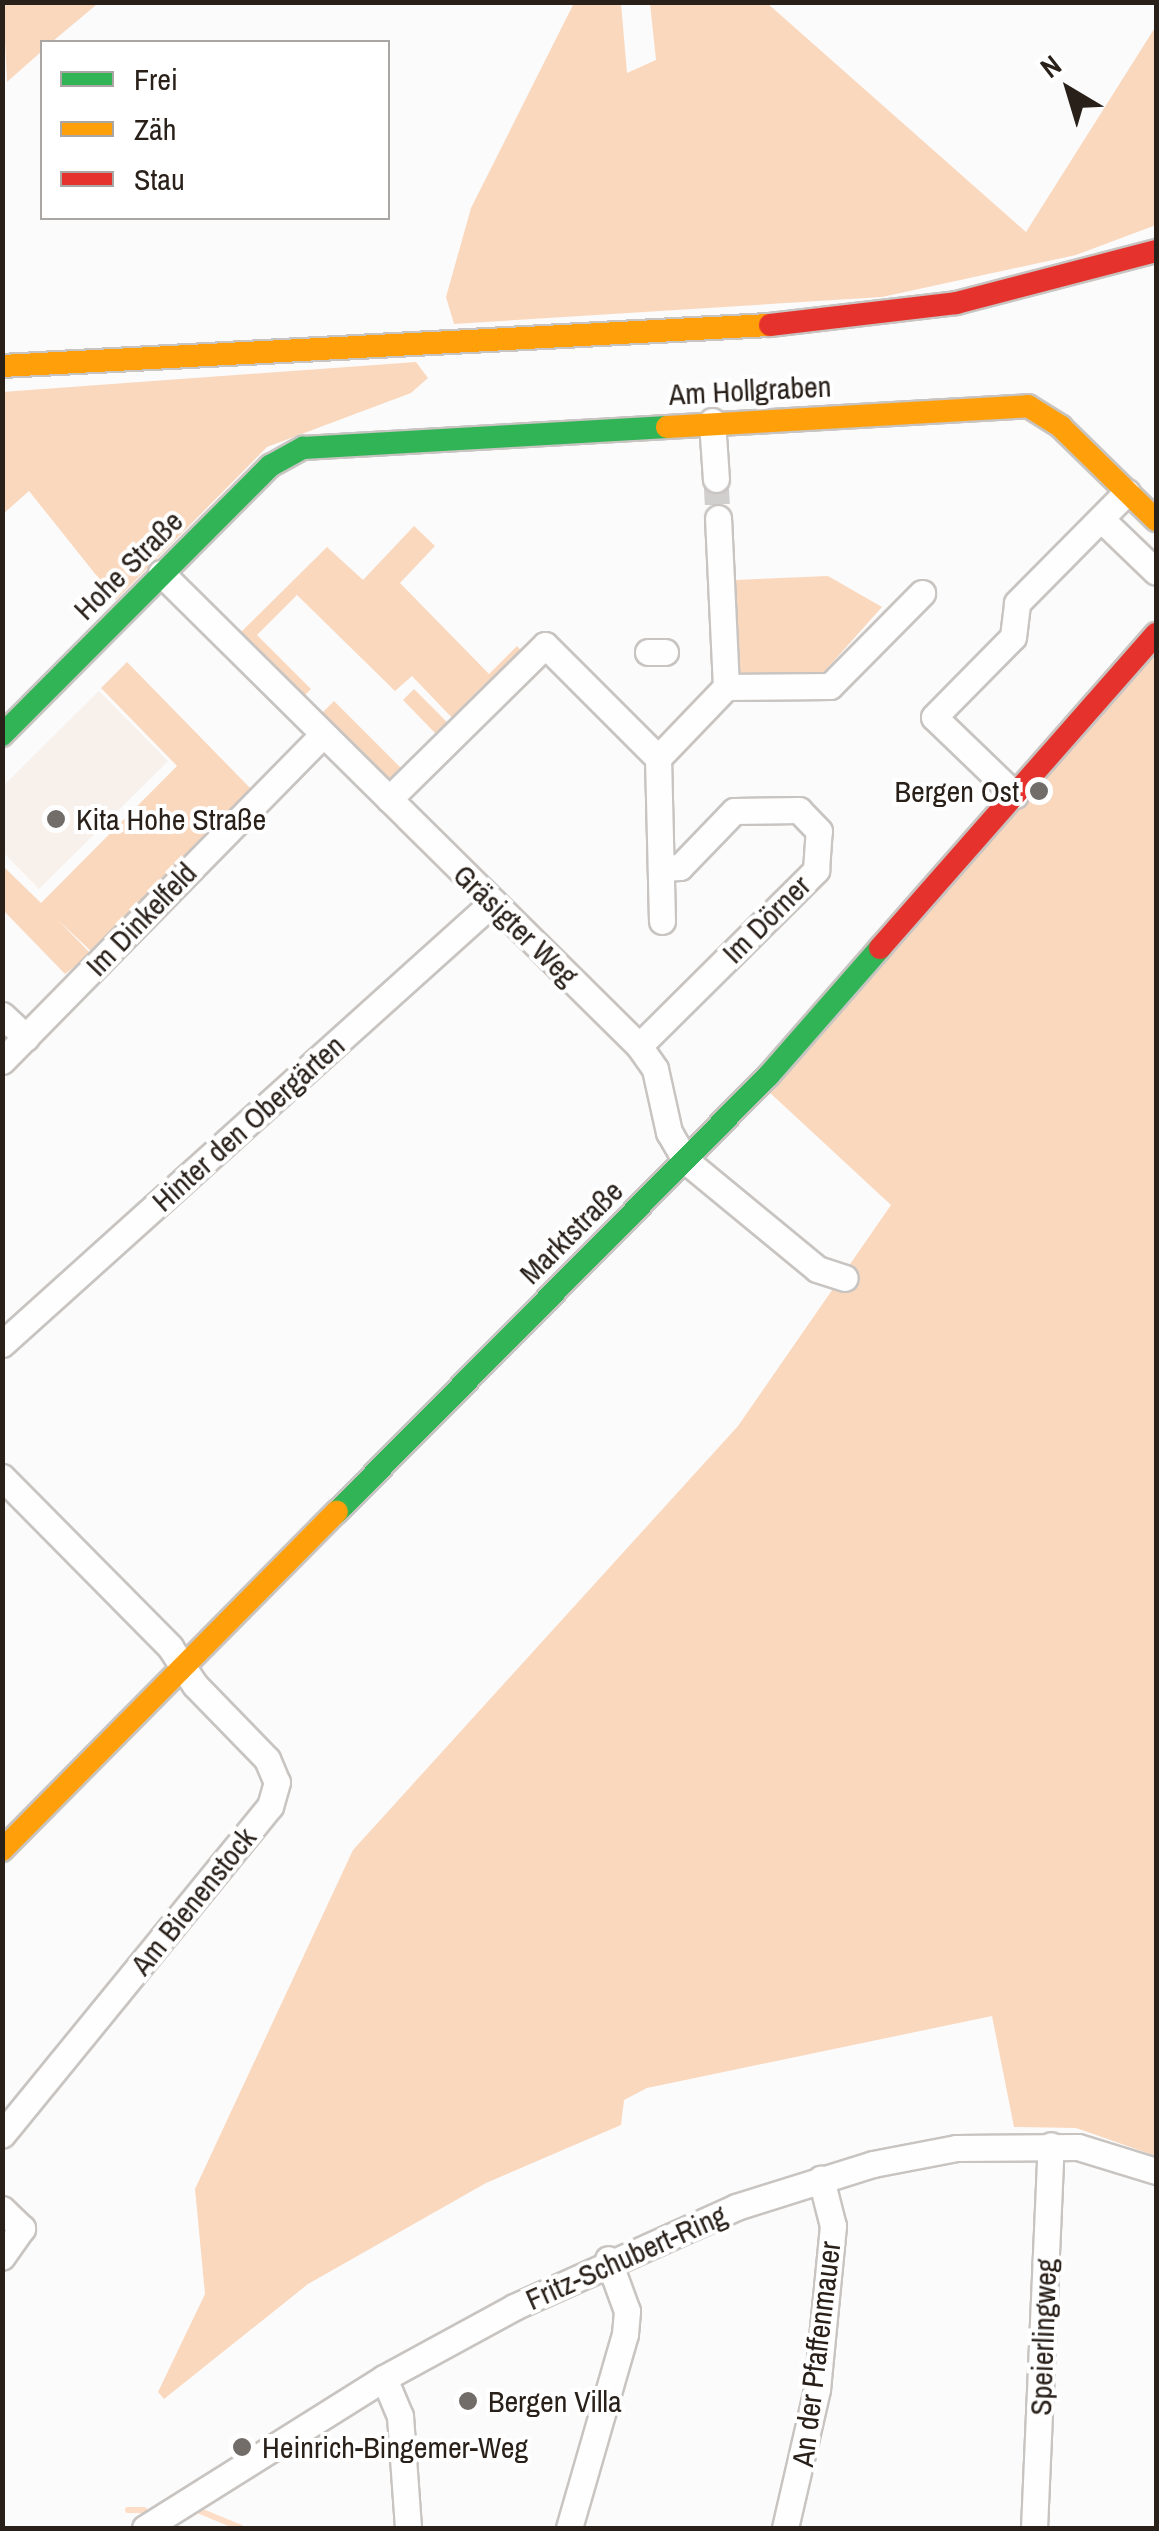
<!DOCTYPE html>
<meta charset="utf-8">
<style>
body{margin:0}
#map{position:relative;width:1159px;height:2531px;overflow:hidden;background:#fbfbfb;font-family:"Archivo Narrow",sans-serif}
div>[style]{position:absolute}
.built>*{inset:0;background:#f8f0eb}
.green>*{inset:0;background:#fad8be}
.stream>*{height:6px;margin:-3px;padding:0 3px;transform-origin:3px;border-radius:3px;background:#fdddc5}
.street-tunnel>*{height:25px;margin-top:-12.5px;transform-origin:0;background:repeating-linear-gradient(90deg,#d1cfce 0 25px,transparent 0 37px)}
.roads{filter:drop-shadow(2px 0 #c8c4c1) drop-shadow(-2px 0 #c8c4c1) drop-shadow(0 2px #c8c4c1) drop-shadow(0 -2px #c8c4c1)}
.street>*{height:25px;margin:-12.5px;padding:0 12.5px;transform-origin:12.5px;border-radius:12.5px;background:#fefefe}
.fast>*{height:22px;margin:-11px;padding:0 11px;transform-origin:11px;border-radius:11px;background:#30b455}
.slow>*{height:22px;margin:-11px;padding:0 11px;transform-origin:11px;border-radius:11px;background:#ff9f0a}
.jam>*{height:22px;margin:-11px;padding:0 11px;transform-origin:11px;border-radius:11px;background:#e5322d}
.dots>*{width:28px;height:28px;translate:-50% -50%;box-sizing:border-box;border:5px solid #fff;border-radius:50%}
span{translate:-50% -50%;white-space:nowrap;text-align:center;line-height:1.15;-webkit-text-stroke:8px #fff;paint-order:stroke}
.street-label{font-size:30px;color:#29201a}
.poi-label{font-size:30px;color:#29201a}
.right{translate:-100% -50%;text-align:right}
.left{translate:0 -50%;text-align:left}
.frame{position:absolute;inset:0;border:5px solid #29201a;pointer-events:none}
.legend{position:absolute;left:40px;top:40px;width:350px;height:180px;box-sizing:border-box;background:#fff;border:2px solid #a9a6a3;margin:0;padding:12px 18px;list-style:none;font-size:30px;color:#29201a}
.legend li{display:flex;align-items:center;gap:20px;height:50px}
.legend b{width:50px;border:2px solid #a9a6a3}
.north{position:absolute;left:1019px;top:40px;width:100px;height:100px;-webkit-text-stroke:8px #fff;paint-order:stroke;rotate:322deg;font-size:28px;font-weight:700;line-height:40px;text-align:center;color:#29201a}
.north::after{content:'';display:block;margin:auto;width:35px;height:45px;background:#29201a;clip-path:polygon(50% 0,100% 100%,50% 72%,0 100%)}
</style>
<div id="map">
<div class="built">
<div style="clip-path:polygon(99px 691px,168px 761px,39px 889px,3px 852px,3px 786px)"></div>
</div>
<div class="green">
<div style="clip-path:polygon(3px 2px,95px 2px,96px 5px,52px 42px,42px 42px,42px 51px,7px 82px)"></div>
<div style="clip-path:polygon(574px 3px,621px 3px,627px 73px,656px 60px,650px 3px,767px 3px,1026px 232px,1156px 26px,1156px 225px,1076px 255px,882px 297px,454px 324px,446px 297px,471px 208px)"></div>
<div style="clip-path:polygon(416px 362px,428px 378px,411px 393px,267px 447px,116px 600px,29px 491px,3px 514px,2px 392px)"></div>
<div style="clip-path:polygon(414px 526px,435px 546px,400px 583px,489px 674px,517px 646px,526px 656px,457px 723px,412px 676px,395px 691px,297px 595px,257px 635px,311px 689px,300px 700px,237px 636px,327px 547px,363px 580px)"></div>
<div style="clip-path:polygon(828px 576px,882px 607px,824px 672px,740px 675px,735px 580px)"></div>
<div style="clip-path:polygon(1156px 635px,1156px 2156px,1076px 2128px,1014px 2127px,992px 2016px,647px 2088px,624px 2100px,621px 2125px,486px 2183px,308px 2284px,164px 2399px,158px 2392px,205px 2294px,195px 2189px,353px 1850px,738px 1426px,891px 1205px,768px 1091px)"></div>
<div style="clip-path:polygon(127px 662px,252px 790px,94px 954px,58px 920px,91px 954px,65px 974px,3px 910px,2px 865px,41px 903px,177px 766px,101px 688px)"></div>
<div style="clip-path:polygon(414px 689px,455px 730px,393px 792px,318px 717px,334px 701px,402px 769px,436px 734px,403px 700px)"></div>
</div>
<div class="stream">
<div style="left:128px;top:2510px;width:16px"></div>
<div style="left:200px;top:2511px;width:44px;rotate:22.5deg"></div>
</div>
<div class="street-tunnel">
<div style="left:716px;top:479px;width:39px;rotate:87deg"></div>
</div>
<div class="roads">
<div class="street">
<div style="left:712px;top:421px;width:58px;rotate:86.1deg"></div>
<div style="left:1101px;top:519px;width:76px;rotate:43.9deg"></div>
<div style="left:161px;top:573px;width:672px;rotate:44.7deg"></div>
<div style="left:639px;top:1046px;width:28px;rotate:55deg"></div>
<div style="left:655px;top:1069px;width:65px;rotate:77.5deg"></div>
<div style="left:669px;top:1132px;width:32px;rotate:60deg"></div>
<div style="left:685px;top:1160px;width:171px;rotate:39.5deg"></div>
<div style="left:817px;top:1269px;width:29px;rotate:18deg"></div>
<div style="left:648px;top:652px;width:17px"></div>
<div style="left:726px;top:687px;width:104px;rotate:-0.6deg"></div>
<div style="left:830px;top:686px;width:131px;rotate:-45.3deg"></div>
<div style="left:1015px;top:795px;width:112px;rotate:-136.1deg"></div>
<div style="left:934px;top:717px;width:112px;rotate:-45.4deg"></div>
<div style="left:1013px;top:637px;width:34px;rotate:-83deg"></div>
<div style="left:1017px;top:603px;width:156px;rotate:-45.3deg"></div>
<div style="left:389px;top:799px;width:219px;rotate:-44.6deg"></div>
<div style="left:545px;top:645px;width:160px;rotate:45deg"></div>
<div style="left:662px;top:921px;width:163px;rotate:-91.4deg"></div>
<div style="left:658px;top:758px;width:98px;rotate:-46.2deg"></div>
<div style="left:726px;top:687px;width:169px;rotate:-92.7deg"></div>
<div style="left:2px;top:1015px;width:33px;rotate:43deg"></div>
<div style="left:639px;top:1046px;width:250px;rotate:-44.8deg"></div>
<div style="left:816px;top:870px;width:39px;rotate:-86deg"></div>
<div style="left:819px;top:831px;width:29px;rotate:-134deg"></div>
<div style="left:799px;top:810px;width:65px;rotate:179.1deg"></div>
<div style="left:734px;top:811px;width:78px;rotate:134deg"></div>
<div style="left:680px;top:867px;width:19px;rotate:177deg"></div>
<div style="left:2px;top:1061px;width:457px;rotate:-45.5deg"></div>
<div style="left:2px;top:1344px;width:661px;rotate:-41.99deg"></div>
<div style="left:2px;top:1477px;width:239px;rotate:45.3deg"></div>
<div style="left:170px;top:1647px;width:45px;rotate:56.7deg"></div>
<div style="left:195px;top:1685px;width:103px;rotate:45.8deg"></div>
<div style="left:267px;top:1759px;width:25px;rotate:67deg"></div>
<div style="left:277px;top:1782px;width:25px;rotate:106deg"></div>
<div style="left:270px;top:1806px;width:424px;rotate:129.2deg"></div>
<div style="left:2px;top:2209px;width:28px;rotate:44deg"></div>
<div style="left:22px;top:2228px;width:35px;rotate:125deg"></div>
<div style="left:384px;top:2378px;width:41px;rotate:67.2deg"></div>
<div style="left:400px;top:2416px;width:112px;rotate:85.9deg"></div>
<div style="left:145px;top:2528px;width:282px;rotate:-32.1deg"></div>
<div style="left:384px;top:2378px;width:148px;rotate:-28.6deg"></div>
<div style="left:514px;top:2307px;width:243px;rotate:-24.2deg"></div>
<div style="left:736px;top:2207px;width:144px;rotate:-17.4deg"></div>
<div style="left:873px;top:2164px;width:85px;rotate:-10.9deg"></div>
<div style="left:956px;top:2148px;width:122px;rotate:-0.5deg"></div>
<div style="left:1078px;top:2147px;width:82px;rotate:17.1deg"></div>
<div style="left:569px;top:2528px;width:202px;rotate:-73.9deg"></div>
<div style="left:625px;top:2334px;width:23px;rotate:-85deg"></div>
<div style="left:627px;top:2311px;width:55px;rotate:-110.1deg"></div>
<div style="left:785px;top:2528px;width:143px;rotate:-77deg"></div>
<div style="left:817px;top:2389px;width:164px;rotate:-84.4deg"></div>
<div style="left:833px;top:2226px;width:49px;rotate:-104.3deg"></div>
<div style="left:1034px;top:2528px;width:383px;rotate:-87.5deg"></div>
</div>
<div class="fast">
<div style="left:2px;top:735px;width:380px;rotate:-45.1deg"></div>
<div style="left:270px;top:466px;width:38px;rotate:-29deg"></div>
<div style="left:303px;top:448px;width:365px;rotate:-3.3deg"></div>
<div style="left:337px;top:1512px;width:614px;rotate:-45.33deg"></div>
<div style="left:769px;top:1075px;width:169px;rotate:-48.8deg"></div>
</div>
<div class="slow">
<div style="left:2px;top:366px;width:769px;rotate:-3.06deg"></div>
<div style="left:667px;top:427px;width:362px;rotate:-3.3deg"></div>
<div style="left:1028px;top:406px;width:39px;rotate:32deg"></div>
<div style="left:1061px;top:427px;width:133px;rotate:44.4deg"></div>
<div style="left:2px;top:1850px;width:476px;rotate:-45.3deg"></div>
</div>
<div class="jam">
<div style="left:770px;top:325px;width:187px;rotate:-6.7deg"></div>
<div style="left:956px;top:303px;width:207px;rotate:-14.6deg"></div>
<div style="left:880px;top:948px;width:418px;rotate:-48.7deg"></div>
</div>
</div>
<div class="dots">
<div style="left:1039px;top:791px;background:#726d69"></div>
<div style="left:56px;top:819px;background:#726d69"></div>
<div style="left:468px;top:2401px;background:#726d69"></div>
<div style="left:242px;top:2447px;background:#726d69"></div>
</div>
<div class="street-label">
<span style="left:750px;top:390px;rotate:-3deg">Am Hollgraben</span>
<span style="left:128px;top:565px;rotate:-45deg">Hohe Straße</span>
<span style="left:141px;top:919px;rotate:-46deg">Im Dinkelfeld</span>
<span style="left:766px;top:919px;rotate:-45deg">Im Dörner</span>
<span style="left:516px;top:925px;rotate:44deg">Gräsigter Weg</span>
<span style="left:248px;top:1123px;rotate:-42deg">Hinter den Obergärten</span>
<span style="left:571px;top:1232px;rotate:-45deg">Marktstraße</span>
<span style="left:193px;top:1901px;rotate:-51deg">Am Bienenstock</span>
<span style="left:626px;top:2257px;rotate:-24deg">Fritz-Schubert-Ring</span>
<span style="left:1043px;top:2337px;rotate:-88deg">Speierlingweg</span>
<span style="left:816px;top:2354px;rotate:-83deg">An der Pfaffenmauer</span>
</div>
<div class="poi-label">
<span class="right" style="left:1019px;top:791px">Bergen Ost</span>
<span class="left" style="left:76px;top:819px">Kita Hohe Straße</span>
<span class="left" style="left:488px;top:2401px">Bergen Villa</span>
<span class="left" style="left:262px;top:2447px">Heinrich-Bingemer-Weg</span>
</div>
<div class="frame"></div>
<ul class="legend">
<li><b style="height:12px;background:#30b455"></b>Frei</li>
<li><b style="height:12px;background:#ff9f0a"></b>Zäh</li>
<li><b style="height:12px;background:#e5322d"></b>Stau</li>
</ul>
<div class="north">N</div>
</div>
